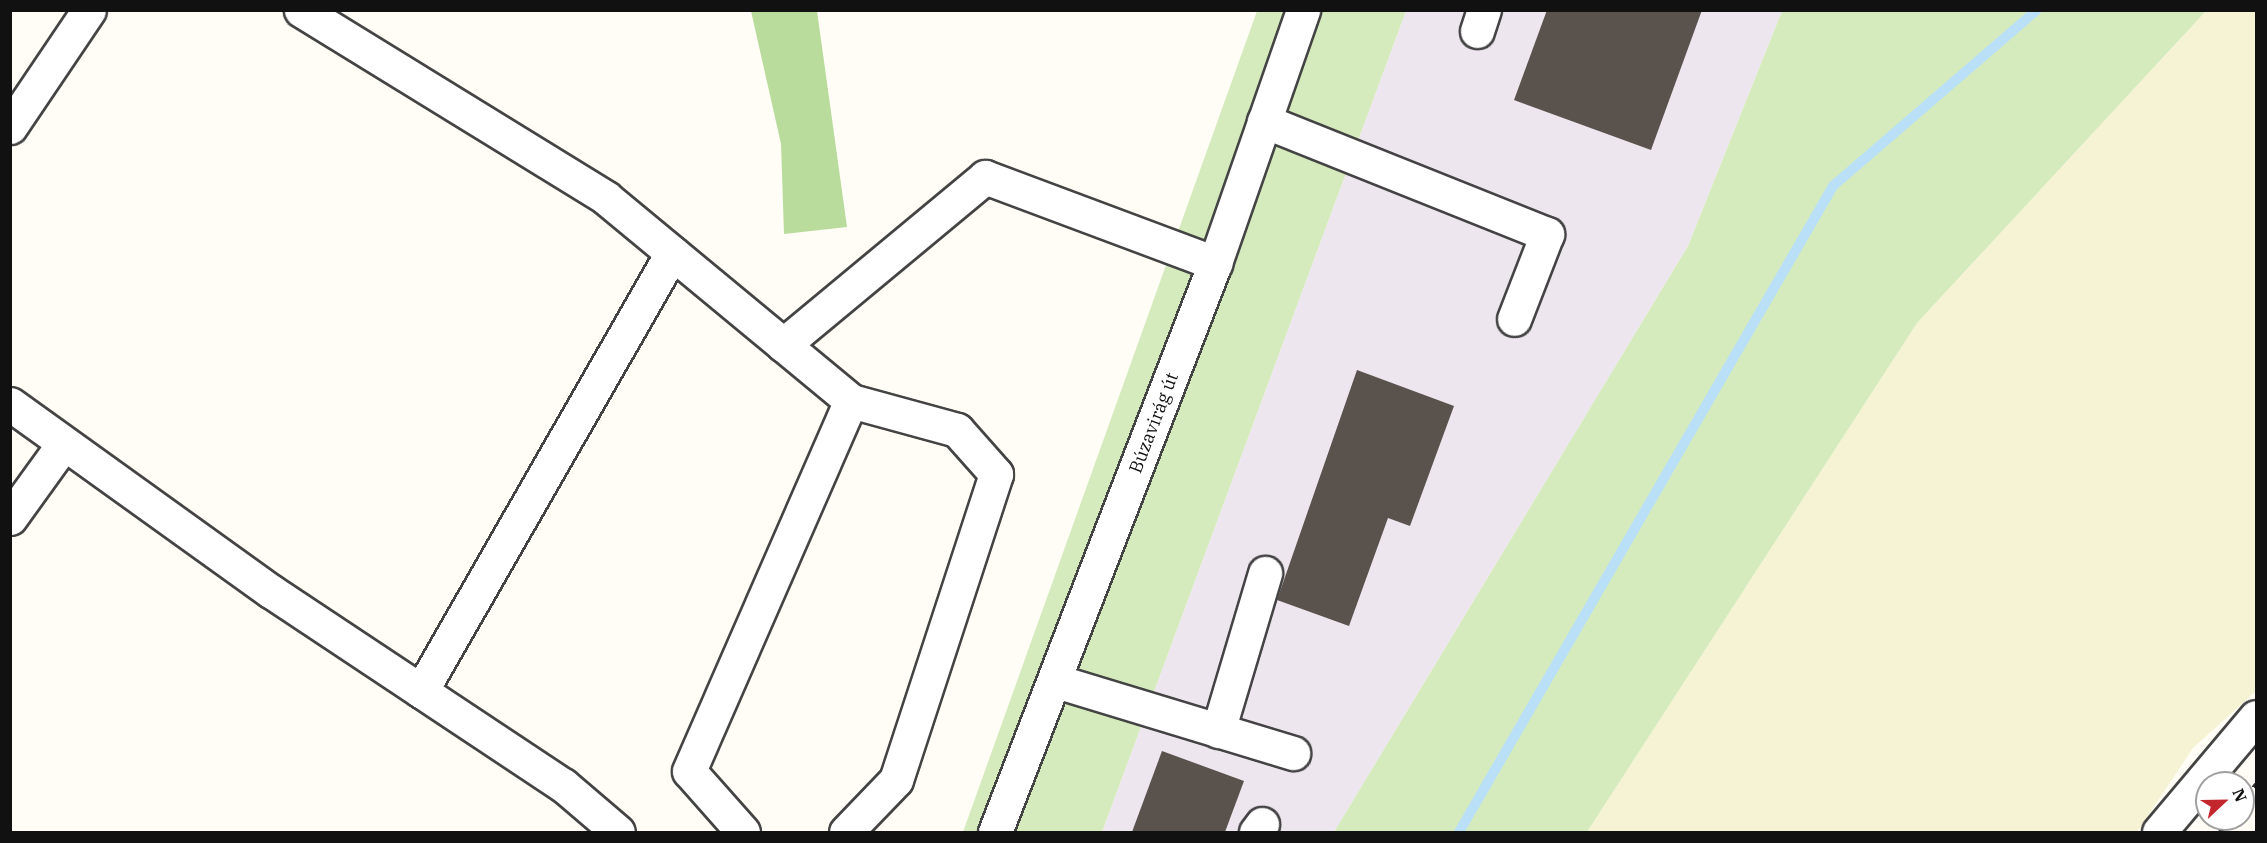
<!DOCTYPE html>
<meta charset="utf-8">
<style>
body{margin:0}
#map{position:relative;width:2267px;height:843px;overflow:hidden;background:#fffdf5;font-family:"IBM Plex Serif",serif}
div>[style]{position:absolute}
.industrial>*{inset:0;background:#eee6ef}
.farmland>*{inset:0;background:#f6f3d4}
.green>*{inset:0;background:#d5ebbd}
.forest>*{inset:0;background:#b9dc9c}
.stream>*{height:10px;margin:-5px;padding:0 5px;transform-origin:5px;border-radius:5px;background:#b9e0f7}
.building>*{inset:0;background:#5a524d}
.path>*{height:4px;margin-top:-2px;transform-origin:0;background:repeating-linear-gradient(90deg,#333 0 6px,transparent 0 9px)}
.roads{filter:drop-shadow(2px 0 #444) drop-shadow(-2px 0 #444) drop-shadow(0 2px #444) drop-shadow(0 -2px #444)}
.minor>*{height:33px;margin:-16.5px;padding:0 16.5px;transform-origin:16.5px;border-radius:16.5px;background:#fff}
span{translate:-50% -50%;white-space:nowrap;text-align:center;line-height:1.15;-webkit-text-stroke:6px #fff;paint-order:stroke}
.street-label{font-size:18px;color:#111}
.frame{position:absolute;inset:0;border:12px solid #111;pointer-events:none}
.north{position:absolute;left:2195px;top:771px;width:60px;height:60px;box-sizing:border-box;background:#fff;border:2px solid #a0a0a0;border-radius:50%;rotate:68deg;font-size:16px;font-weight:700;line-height:24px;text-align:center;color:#111}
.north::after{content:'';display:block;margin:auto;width:21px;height:27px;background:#c4262e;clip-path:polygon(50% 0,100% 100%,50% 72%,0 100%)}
</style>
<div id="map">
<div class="industrial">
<div style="clip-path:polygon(1406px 11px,1782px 11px,1688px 246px,1334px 832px,1102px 832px)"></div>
</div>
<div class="farmland">
<div style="clip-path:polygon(2206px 11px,2256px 11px,2256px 691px,2193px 748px,2137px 832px,1587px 832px,1917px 323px)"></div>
</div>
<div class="green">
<div style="clip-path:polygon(1257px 11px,1406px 11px,1102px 832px,963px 832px)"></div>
<div style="clip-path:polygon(1782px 11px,2206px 11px,1917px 323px,1587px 832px,1334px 832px,1688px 246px)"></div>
</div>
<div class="forest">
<div style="clip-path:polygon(751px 11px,817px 11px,847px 227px,784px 234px,781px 144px)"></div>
</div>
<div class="stream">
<div style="left:1459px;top:832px;width:746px;rotate:-59.93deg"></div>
<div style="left:1833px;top:186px;width:269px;rotate:-40.8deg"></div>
</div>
<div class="building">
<div style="clip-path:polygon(1547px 10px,1702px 10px,1651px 150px,1514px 100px)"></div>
<div style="clip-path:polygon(1357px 370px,1454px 406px,1410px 526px,1388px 518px,1349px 626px,1277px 600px)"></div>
<div style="clip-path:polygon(1162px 751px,1244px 781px,1225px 832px,1132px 832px)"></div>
</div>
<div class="path">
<div style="left:2243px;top:802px;width:22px;rotate:-54deg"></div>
<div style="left:2220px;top:832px;width:16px;rotate:-52deg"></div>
</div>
<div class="roads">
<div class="minor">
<div style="left:301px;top:10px;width:358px;rotate:31.6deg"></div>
<div style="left:606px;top:198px;width:318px;rotate:39.6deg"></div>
<div style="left:851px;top:401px;width:110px;rotate:15.3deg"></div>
<div style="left:957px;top:430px;width:59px;rotate:48.4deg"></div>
<div style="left:996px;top:474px;width:322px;rotate:108.1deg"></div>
<div style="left:896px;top:780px;width:72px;rotate:133.9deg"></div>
<div style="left:1477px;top:31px;width:22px;rotate:-72deg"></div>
<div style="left:1264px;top:121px;width:305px;rotate:21.8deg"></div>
<div style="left:1547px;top:234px;width:91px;rotate:111.2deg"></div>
<div style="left:10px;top:127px;width:141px;rotate:-56deg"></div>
<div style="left:783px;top:345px;width:263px;rotate:-39.7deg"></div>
<div style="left:985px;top:177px;width:246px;rotate:20.5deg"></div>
<div style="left:10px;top:404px;width:322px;rotate:35.7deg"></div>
<div style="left:272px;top:592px;width:349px;rotate:33.6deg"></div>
<div style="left:563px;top:785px;width:72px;rotate:40.5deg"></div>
<div style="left:10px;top:518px;width:92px;rotate:-54.2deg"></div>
<div style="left:1056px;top:681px;width:248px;rotate:16.9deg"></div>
<div style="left:421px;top:691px;width:505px;rotate:-60.18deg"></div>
<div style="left:1218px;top:731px;width:165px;rotate:-73.4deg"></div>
<div style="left:743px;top:832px;width:81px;rotate:-131.5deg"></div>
<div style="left:689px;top:771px;width:404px;rotate:-66.4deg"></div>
<div style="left:995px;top:832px;width:610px;rotate:-68.86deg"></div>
<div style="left:1215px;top:263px;width:268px;rotate:-70.8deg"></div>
<div style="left:1256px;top:832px;width:10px;rotate:-53deg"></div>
<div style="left:2159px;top:832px;width:150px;rotate:-49.9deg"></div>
</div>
</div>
<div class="street-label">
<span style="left:1154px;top:423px;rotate:-69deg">Búzavirág út</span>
</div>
<div class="frame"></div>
<div class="north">N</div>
</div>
